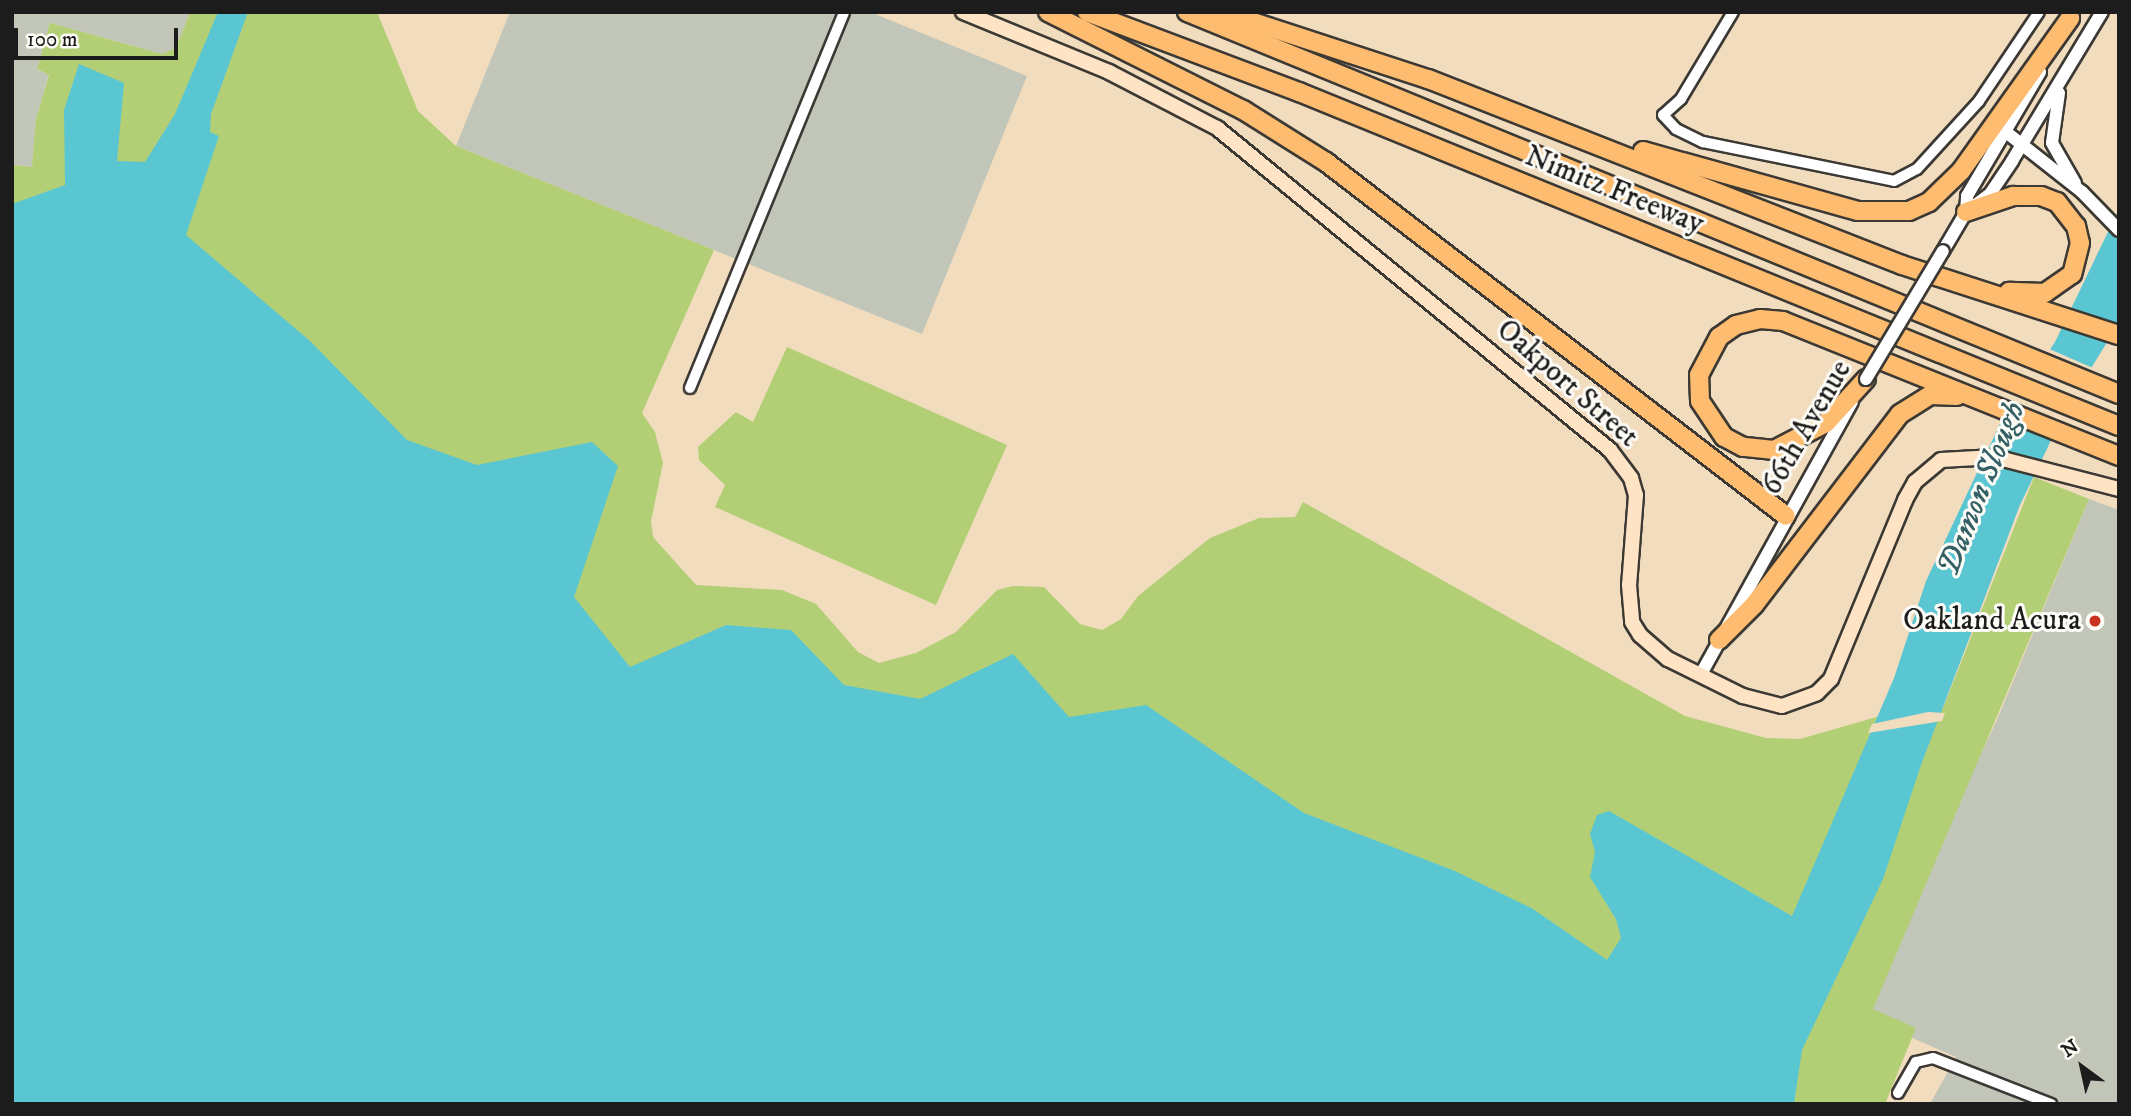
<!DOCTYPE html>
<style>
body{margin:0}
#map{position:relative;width:2131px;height:1116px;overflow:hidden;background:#f2dcbe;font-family:"IM FELL DW Pica",serif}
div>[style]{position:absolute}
.industrial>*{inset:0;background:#c2c6b9}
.green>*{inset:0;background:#b2cf76}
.water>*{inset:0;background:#5ac6d2}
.pier>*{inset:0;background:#f2dcbe}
.roads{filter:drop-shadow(2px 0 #3c3934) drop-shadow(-2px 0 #3c3934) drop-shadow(0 2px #3c3934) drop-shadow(0 -2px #3c3934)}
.minor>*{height:10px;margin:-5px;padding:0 5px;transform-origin:5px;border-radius:5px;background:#fff}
.tertiary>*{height:12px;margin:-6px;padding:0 6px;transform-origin:6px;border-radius:6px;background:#fff}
.secondary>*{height:14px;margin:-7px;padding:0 7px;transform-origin:7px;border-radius:7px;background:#fee4c5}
.motorway>*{height:18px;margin:-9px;padding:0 9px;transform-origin:9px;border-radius:9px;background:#fdbc6f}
.bridges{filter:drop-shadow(2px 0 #3c3934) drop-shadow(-2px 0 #3c3934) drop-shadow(0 2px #3c3934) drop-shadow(0 -2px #3c3934)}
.tertiary-bridge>*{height:12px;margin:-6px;padding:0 6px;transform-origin:6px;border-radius:6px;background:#fff}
.dots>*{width:19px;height:19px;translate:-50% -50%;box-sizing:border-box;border:4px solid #fdfcf7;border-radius:50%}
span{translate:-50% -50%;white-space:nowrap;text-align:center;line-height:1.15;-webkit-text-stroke:6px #fdfcf7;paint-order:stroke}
.street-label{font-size:30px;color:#1c1c1c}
.poi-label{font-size:30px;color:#1c1c1c}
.right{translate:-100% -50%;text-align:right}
.water-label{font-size:32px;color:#356065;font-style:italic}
.frame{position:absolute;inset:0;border:14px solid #1c1c1c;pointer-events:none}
.north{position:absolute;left:2047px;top:1032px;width:70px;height:70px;-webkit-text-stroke:5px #fdfcf7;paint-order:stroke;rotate:327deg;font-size:19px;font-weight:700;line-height:28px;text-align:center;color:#1c1c1c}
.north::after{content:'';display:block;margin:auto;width:24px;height:32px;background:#1c1c1c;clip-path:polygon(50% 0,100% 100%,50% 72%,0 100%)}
.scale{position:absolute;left:14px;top:28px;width:164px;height:32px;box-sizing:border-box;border:4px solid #1c1c1c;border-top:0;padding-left:9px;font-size:21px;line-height:24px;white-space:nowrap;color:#1c1c1c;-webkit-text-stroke:5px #fdfcf7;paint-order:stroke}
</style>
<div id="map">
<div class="industrial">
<div style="clip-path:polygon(12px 12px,190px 12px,176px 48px,162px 54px,50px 23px,37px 70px,49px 74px,36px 119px,32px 167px,12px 165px)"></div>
<div style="clip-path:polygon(510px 12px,870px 12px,1027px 76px,922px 334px,456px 146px)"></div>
<div style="clip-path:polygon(2089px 499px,2119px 510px,2119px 1104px,1930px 1104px,1956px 1057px,1857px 1014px,1996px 722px)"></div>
</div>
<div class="green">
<div style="clip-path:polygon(190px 12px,377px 12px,418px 111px,456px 146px,714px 250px,642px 413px,655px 432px,663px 463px,651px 521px,653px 537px,696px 585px,782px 590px,816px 604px,858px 652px,879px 663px,916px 653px,956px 632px,997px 590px,1013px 586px,1044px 587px,1080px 624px,1102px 630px,1121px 619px,1138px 596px,1210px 538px,1259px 518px,1295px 517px,1303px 502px,1685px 716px,1766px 738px,1800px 739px,1894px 712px,1943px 708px,2034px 477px,2089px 499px,1873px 1009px,1916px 1028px,1885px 1104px,12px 1104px,12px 165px,32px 167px,36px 119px,49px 75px,37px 69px,50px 23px,162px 54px,176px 48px)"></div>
<div style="clip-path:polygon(787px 347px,1007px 445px,936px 605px,715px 507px,725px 485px,699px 460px,698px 447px,736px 412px,753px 422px)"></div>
</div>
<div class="water">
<div style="clip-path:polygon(218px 12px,248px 12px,211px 114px,210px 132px,219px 136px,186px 235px,310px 341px,407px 440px,477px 465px,592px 442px,618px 466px,574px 597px,630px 667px,726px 625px,791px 630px,844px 685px,920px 699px,1013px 654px,1069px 717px,1146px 705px,1304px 813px,1455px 871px,1533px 909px,1607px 960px,1621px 938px,1616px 919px,1590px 877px,1595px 852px,1590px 834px,1597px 815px,1609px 811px,1792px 916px,1894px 678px,1926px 581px,2000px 424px,2055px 342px,2119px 209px,2119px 323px,2067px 407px,2020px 505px,1921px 765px,1883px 879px,1802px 1050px,1794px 1104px,12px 1104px,12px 204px,65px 185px,64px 110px,79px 64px,124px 83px,117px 161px,145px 162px,175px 114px)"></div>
</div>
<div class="pier">
<div style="clip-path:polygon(2047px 348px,2093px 368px,2063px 423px,2012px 400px)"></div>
<div style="clip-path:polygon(1928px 712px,1945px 713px,1942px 721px,1868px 733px,1872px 724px)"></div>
</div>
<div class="roads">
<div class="minor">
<div style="left:1733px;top:12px;width:101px;rotate:120.9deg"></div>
<div style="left:1681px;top:99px;width:24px;rotate:138deg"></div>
<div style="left:1663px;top:115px;width:19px;rotate:47deg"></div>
<div style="left:1676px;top:129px;width:30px;rotate:26deg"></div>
<div style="left:1703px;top:142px;width:195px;rotate:11.5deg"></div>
<div style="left:1894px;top:181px;width:26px;rotate:-28deg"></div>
<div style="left:1917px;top:169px;width:92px;rotate:-47.6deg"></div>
<div style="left:1979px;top:101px;width:107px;rotate:-56deg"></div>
<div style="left:690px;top:388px;width:406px;rotate:-67.7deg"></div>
<div style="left:1898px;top:1093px;width:36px;rotate:-60deg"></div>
<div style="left:1916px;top:1062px;width:17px;rotate:-13deg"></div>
<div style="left:1933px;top:1058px;width:127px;rotate:21.3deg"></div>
</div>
<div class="tertiary">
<div style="left:2059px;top:93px;width:50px;rotate:98deg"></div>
<div style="left:2052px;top:143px;width:46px;rotate:60.1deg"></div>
<div style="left:2006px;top:132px;width:97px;rotate:38.3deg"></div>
<div style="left:2082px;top:192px;width:53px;rotate:45.8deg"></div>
<div style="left:1966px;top:212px;width:16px;rotate:-86deg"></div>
<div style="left:1967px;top:196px;width:144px;rotate:-59.5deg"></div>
<div style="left:1943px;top:251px;width:45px;rotate:-59.5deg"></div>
<div style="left:1966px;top:212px;width:30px;rotate:-37deg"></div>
<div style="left:1990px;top:194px;width:40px;rotate:-56deg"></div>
<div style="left:2012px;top:161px;width:174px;rotate:-58.9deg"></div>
<div style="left:1701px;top:674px;width:311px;rotate:-61deg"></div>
</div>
<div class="secondary">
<div style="left:963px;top:12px;width:158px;rotate:22.3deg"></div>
<div style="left:1109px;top:72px;width:122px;rotate:27.4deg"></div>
<div style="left:1217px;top:128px;width:508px;rotate:39.33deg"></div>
<div style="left:1610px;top:450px;width:35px;rotate:53deg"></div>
<div style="left:1631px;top:478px;width:18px;rotate:74deg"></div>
<div style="left:1636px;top:495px;width:90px;rotate:94.4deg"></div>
<div style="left:1629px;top:585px;width:37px;rotate:85deg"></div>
<div style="left:1632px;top:622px;width:15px;rotate:58deg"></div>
<div style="left:1640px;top:635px;width:37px;rotate:41deg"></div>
<div style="left:1668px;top:659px;width:84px;rotate:26.3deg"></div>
<div style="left:1743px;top:696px;width:40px;rotate:14.4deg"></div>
<div style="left:1782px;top:706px;width:37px;rotate:-20deg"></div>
<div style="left:1817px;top:693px;width:20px;rotate:-45deg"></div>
<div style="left:1831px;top:679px;width:194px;rotate:-67.5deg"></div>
<div style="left:1905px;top:500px;width:21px;rotate:-61deg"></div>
<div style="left:1915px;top:482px;width:34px;rotate:-40deg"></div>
<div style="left:1941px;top:460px;width:54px;rotate:-3.2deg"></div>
<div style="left:1995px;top:457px;width:128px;rotate:14.5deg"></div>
</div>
<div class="motorway">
<div style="left:1048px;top:12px;width:218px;rotate:26.7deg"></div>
<div style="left:1243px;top:110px;width:98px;rotate:32.1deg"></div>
<div style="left:1326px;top:162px;width:580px;rotate:37.58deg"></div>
<div style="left:1087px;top:12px;width:227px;rotate:20.7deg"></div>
<div style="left:1299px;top:92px;width:885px;rotate:22.16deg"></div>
<div style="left:1187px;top:12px;width:1007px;rotate:22.29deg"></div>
<div style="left:1212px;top:18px;width:35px;rotate:3deg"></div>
<div style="left:1247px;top:20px;width:190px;rotate:18.1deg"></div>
<div style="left:1428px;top:79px;width:509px;rotate:21.43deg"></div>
<div style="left:1902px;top:265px;width:228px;rotate:17.9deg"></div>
<div style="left:1643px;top:151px;width:223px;rotate:15.6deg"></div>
<div style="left:1858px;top:211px;width:51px"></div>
<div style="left:1909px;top:211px;width:22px;rotate:-24deg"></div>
<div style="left:1929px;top:202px;width:45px;rotate:-44.1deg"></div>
<div style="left:1961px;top:171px;width:188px;rotate:-54.5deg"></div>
<div style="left:1966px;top:212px;width:50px;rotate:-18.8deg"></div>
<div style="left:2013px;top:196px;width:28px"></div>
<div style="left:2041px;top:196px;width:17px;rotate:21deg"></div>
<div style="left:2057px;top:202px;width:31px;rotate:52deg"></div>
<div style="left:2076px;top:226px;width:17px;rotate:77deg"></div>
<div style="left:2080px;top:243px;width:32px;rotate:104deg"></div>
<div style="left:2072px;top:274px;width:33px;rotate:145deg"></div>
<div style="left:2045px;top:293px;width:36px;rotate:-178deg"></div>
<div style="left:1866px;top:379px;width:59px;rotate:132.3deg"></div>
<div style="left:1826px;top:423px;width:59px;rotate:152.6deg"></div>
<div style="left:1774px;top:450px;width:31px;rotate:-174deg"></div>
<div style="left:1743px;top:447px;width:21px;rotate:-152deg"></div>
<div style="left:1724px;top:437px;width:43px;rotate:-123.7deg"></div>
<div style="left:1700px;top:401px;width:26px;rotate:-92deg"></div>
<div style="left:1699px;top:375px;width:43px;rotate:-62.2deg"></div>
<div style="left:1719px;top:337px;width:21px;rotate:-35deg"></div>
<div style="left:1736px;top:325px;width:25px;rotate:-14deg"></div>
<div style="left:1760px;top:319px;width:23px;rotate:5deg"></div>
<div style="left:1783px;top:321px;width:362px;rotate:21.9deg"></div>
<div style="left:1719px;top:640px;width:49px;rotate:-45deg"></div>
<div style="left:1754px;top:605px;width:240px;rotate:-52.6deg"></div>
<div style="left:1900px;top:414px;width:36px;rotate:-32deg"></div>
<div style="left:1931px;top:395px;width:26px;rotate:2deg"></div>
</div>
</div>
<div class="bridges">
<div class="tertiary-bridge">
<div style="left:1866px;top:379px;width:149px;rotate:-59deg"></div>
</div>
</div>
<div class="dots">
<div style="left:2095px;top:621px;background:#c8321e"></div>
</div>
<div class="street-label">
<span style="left:1614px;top:191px;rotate:22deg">Nimitz Freeway</span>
<span style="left:1567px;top:384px;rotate:41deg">Oakport Street</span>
<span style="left:1807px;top:428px;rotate:-60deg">66th Avenue</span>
</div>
<div class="poi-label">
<span class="right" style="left:2081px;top:621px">Oakland Acura</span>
</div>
<div class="water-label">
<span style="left:1982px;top:489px;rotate:-68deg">Damon Slough</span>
</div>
<div class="frame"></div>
<div class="north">N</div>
<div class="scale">100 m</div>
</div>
